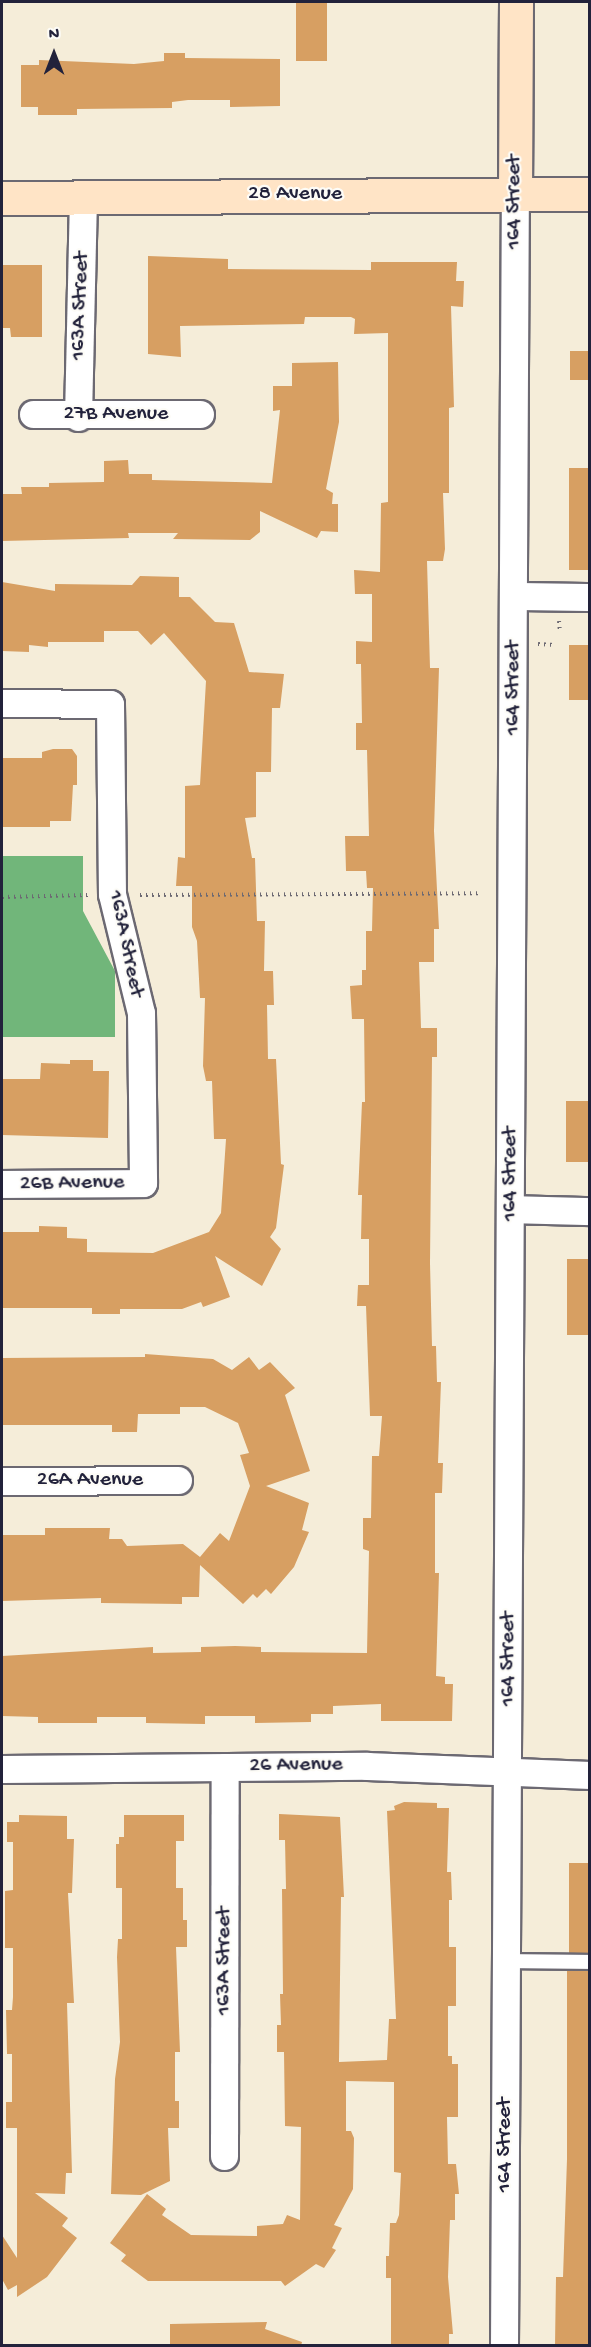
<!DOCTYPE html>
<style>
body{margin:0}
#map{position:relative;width:591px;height:2347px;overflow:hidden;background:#f5edd9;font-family:"Gochi Hand",sans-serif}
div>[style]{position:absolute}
.forest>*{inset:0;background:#71b67a}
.building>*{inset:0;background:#d79f62;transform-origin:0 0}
.path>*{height:4px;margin-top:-2px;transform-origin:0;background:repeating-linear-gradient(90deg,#6c6972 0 1.5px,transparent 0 6px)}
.roads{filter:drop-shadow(2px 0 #6c6972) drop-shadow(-2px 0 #6c6972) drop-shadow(0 2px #6c6972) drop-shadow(0 -2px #6c6972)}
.lane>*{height:14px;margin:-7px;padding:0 7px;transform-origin:7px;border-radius:7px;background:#fff}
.street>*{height:27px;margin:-13.5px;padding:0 13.5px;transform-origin:13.5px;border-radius:13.5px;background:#fff}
.secondary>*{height:33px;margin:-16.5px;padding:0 16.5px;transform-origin:16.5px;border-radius:16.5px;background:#ffe4c6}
span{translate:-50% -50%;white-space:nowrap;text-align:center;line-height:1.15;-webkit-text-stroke:4.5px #fdfcf7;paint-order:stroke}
.street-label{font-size:22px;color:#22223b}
.frame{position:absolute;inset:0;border:3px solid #22223b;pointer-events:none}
.north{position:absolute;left:24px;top:24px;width:60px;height:60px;-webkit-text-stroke:4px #fdfcf7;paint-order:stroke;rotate:0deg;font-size:16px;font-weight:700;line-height:24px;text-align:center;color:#22223b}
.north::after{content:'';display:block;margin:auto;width:21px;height:27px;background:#22223b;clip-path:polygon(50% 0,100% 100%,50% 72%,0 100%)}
</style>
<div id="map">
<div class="forest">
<div style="clip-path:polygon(2px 856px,83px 856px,83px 911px,115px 971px,115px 1037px,2px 1037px)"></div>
</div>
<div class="building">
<div style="left:296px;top:2px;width:31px;height:59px"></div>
<div style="clip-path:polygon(164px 53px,185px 53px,185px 58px,280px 59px,280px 106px,230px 107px,230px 100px,188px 100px,172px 102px,172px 108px,77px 109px,77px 115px,38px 115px,38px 107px,21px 107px,21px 65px,39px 65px,39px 60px,134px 64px,164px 61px)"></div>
<div style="clip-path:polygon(148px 256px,228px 259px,228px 269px,371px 270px,371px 262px,457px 262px,456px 281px,464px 281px,463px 307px,451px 306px,454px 407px,449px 408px,449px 493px,443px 493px,445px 549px,443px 561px,427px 561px,430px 668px,439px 668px,434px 831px,439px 929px,434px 929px,434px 962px,419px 962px,421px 1028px,437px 1028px,437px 1057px,432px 1057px,430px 1263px,432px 1346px,436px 1346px,437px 1382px,441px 1382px,438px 1463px,443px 1463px,442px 1493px,435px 1493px,435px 1573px,439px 1573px,436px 1676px,445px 1677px,445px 1684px,453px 1684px,452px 1721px,381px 1721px,381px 1704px,333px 1706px,333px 1714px,311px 1714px,311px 1722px,255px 1723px,255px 1716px,205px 1716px,205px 1724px,146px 1723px,146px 1717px,97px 1717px,97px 1723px,38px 1723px,38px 1717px,2px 1716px,2px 1656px,153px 1647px,153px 1653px,201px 1652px,201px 1647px,235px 1646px,261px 1647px,261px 1652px,367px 1653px,369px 1551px,363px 1549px,363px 1518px,371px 1518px,372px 1456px,379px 1456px,382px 1416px,370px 1416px,366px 1306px,357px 1306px,358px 1285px,369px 1285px,369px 1239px,361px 1239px,362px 1195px,358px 1195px,362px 1102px,365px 1102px,364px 1019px,352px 1019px,350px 986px,362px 985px,362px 970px,366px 970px,366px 931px,372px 931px,373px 888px,367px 888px,366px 871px,346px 871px,345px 836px,369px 836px,367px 750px,356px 750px,356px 723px,362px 723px,361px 664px,356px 664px,356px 641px,372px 642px,372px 594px,355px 594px,354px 570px,380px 572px,381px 503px,388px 502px,388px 333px,354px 334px,355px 319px,351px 317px,305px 317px,304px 324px,180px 326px,181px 357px,148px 354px)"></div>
<div style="clip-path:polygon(2px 265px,42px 265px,42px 337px,11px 337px,10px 328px,2px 328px)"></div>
<div style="left:570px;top:351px;width:20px;height:29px"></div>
<div style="clip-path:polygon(338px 362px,339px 422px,326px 489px,333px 493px,332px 504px,338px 504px,338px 532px,321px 531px,317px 538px,260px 511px,260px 532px,250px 540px,173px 539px,178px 533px,128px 533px,129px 538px,2px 541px,2px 494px,22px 494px,21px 487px,49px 487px,49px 483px,104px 482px,104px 461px,128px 460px,129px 474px,152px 474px,152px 480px,272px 483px,280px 410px,273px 411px,273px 386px,292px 386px,292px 363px)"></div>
<div style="left:590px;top:468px;width:102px;height:21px;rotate:90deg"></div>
<div style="clip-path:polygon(140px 576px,179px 577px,179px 597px,190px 597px,215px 622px,234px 623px,249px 672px,284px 674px,280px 708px,272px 708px,271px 772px,256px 772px,256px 817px,245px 818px,252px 858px,255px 858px,257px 921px,265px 921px,264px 971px,273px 971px,274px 1005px,267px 1005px,268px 1059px,276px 1059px,281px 1164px,284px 1165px,276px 1228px,270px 1237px,281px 1249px,262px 1286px,215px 1256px,230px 1297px,203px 1307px,201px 1302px,182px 1309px,120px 1309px,120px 1314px,92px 1314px,92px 1308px,2px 1308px,2px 1232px,39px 1232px,39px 1226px,67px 1227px,67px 1238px,87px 1239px,87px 1252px,153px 1253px,209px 1232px,221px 1213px,226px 1139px,214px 1139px,212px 1081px,206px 1081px,203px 1066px,205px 998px,200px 998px,197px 941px,192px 927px,192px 886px,176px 886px,178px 857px,185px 858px,185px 786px,200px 785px,206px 681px,164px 633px,151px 645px,138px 631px,104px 631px,104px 642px,48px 642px,48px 647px,29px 645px,29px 652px,2px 651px,2px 582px,55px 591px,55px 584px,132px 585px)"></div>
<div style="left:569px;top:645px;width:21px;height:55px"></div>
<div style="clip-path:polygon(53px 749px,72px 749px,77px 756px,77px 785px,73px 785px,71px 821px,50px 821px,50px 827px,2px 827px,2px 758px,42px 758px,42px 752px)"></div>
<div style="clip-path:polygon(70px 1060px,93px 1060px,93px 1071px,109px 1071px,108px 1138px,2px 1135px,2px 1079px,40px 1079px,41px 1063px,70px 1064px)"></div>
<div style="left:566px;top:1101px;width:24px;height:61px"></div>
<div style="left:567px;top:1259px;width:23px;height:76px"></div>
<div style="clip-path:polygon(145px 1354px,213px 1359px,232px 1370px,249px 1357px,259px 1370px,270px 1362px,295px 1388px,285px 1395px,310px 1471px,266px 1486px,309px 1503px,302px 1530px,309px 1532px,294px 1567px,271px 1594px,266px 1589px,257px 1598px,253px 1594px,243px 1604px,200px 1565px,199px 1597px,182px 1597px,182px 1604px,101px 1603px,101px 1598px,2px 1601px,2px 1535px,45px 1535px,45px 1528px,110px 1528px,109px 1539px,122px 1539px,127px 1546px,183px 1544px,200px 1557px,220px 1533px,229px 1541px,250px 1486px,240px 1455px,249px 1453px,238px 1423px,205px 1407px,180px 1407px,180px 1414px,138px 1414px,137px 1432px,112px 1432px,112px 1425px,2px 1425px,2px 1358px,145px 1357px)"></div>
<div style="clip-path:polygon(404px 1802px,437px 1803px,437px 1808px,449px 1808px,447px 1872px,451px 1872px,452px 1900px,449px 1900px,449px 1947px,456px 1947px,456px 2006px,448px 2006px,448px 2056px,452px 2056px,452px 2064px,458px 2064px,458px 2117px,447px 2117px,448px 2164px,456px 2164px,459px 2194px,455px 2194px,455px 2220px,450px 2220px,448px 2277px,453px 2334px,449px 2334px,449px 2346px,391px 2346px,391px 2278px,386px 2278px,386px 2256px,389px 2256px,390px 2223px,396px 2223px,399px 2215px,401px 2173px,394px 2172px,394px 2082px,346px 2081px,346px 2131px,351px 2131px,354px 2138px,353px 2189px,334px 2225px,342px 2228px,332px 2248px,336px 2250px,324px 2268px,316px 2264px,285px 2286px,281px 2281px,148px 2281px,121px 2261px,126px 2255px,110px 2243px,147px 2194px,166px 2209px,162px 2215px,191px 2235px,257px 2236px,257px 2226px,283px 2224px,287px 2215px,300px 2220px,301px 2127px,285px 2126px,284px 2052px,277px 2052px,277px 2025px,281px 2025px,280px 1994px,283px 1994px,282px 1889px,286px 1889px,285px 1840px,279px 1840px,279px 1814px,340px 1817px,344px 1897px,341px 1897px,339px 2062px,387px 2060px,389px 2019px,396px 2019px,387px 1811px,395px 1810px,394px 1806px)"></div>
<div style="clip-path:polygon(19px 1815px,67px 1816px,67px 1839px,74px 1839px,72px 1893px,68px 1893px,74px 2003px,67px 2003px,72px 2173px,66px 2173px,65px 2194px,35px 2193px,68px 2218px,62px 2226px,77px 2238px,47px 2277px,17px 2297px,17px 2285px,8px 2290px,2px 2279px,2px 2235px,17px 2258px,17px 2128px,6px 2128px,6px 2102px,12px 2102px,12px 2054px,7px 2054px,6px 2010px,12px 2010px,13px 1997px,13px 1948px,5px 1948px,5px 1891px,13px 1890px,13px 1842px,7px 1842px,7px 1822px,19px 1822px)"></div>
<div style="clip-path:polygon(124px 1815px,184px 1815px,184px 1841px,176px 1841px,176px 1888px,183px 1888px,183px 1920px,187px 1920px,187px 1947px,176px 1947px,180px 2052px,175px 2052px,175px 2101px,179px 2101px,179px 2128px,168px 2128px,170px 2181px,141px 2195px,111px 2194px,115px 2079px,120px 2042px,117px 1957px,118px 1939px,122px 1939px,122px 1888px,116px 1888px,116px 1844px,119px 1844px,119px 1837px,124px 1837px)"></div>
<div style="left:569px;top:1863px;width:21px;height:90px"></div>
<div style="clip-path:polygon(567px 1971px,590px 1971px,590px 2346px,555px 2346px,556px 2277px,563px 2277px,567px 2159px)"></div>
<div style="clip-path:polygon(267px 2322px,265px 2329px,302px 2342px,301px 2346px,170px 2346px,170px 2324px)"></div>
</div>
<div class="path">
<div style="left:559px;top:621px;width:11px;rotate:85deg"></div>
<div style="left:538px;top:644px;width:17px;rotate:3deg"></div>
<div style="left:140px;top:895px;width:341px;rotate:-0.3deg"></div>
<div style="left:2px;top:897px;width:86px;rotate:-1.3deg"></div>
</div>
<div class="roads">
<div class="lane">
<div style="left:507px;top:1961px;width:83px;rotate:0.7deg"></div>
</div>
<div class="street">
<div style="left:33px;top:414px;width:167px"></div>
<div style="left:78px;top:417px;width:221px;rotate:-88.7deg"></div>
<div style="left:515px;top:596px;width:75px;rotate:0.8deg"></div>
<div style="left:2px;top:703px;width:108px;rotate:0.5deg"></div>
<div style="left:110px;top:704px;width:190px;rotate:89.4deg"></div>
<div style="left:112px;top:894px;width:122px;rotate:76.3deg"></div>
<div style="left:141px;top:1013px;width:170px;rotate:89.3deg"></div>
<div style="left:143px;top:1183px;width:141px;rotate:179.6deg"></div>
<div style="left:511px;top:1209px;width:79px;rotate:1.5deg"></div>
<div style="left:2px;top:1481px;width:176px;rotate:-0.3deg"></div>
<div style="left:2px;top:1769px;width:365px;rotate:-0.5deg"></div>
<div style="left:367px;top:1766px;width:223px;rotate:2.3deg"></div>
<div style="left:224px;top:2156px;width:389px;rotate:-89.9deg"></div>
<div style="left:504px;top:2346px;width:2152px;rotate:-89.71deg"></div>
</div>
<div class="secondary">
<div style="left:515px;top:194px;width:192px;rotate:-89.7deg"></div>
<div style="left:2px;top:198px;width:588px;rotate:-0.39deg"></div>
</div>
</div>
<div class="street-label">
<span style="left:295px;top:195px">28 Avenue</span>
<span style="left:515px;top:202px;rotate:-90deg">164 Street</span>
<span style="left:81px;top:306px;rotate:-88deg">163A Street</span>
<span style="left:116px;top:415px">27B Avenue</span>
<span style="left:514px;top:688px;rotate:-90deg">164 Street</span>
<span style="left:125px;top:944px;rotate:78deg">163A Street</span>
<span style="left:511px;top:1174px;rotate:-90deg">164 Street</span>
<span style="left:72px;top:1184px;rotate:-1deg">26B Avenue</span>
<span style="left:90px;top:1481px">26A Avenue</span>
<span style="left:509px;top:1659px;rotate:-90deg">164 Street</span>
<span style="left:296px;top:1766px;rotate:-1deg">26 Avenue</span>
<span style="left:225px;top:1961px;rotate:-90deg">163A Street</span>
<span style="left:506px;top:2145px;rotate:-90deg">164 Street</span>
</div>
<div class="frame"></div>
<div class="north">N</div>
</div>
